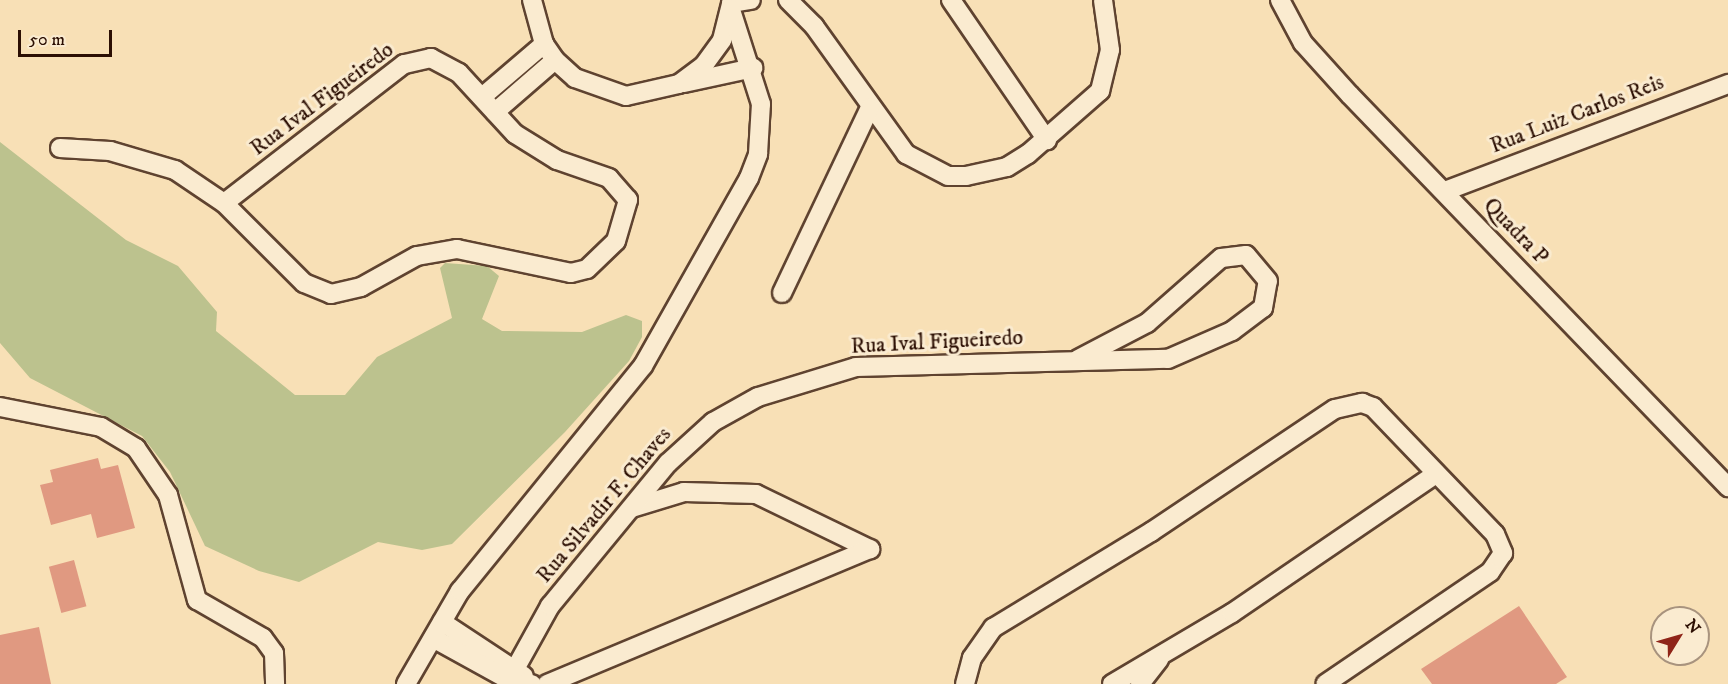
<!DOCTYPE html>
<style>
body{margin:0}
#map{position:relative;width:1728px;height:684px;overflow:hidden;background:#f8e0b6;font-family:"IM FELL DW Pica",serif}
div>[style]{position:absolute}
.green>*{inset:0;background:#bcc28e}
.building>*{inset:0;background:#e09981;transform-origin:0 0}
.roads{filter:drop-shadow(2px 0 #5f4330) drop-shadow(-2px 0 #5f4330) drop-shadow(0 2px #5f4330) drop-shadow(0 -2px #5f4330)}
.minor>*{height:18px;margin:-9px;padding:0 9px;transform-origin:9px;border-radius:9px;background:#faebd0}
span{translate:-50% -50%;white-space:nowrap;text-align:center;line-height:1.15;-webkit-text-stroke:6px #faebd0;paint-order:stroke}
.street-label{font-size:22px;color:#2c0f03}
.north{position:absolute;left:1650px;top:606px;width:60px;height:60px;box-sizing:border-box;background:#faebd0;border:2px solid #a8937e;border-radius:50%;rotate:53deg;font-size:16px;font-weight:700;line-height:24px;text-align:center;color:#2c0f03}
.north::after{content:'';display:block;margin:auto;width:21px;height:27px;background:#8f2418;clip-path:polygon(50% 0,100% 100%,50% 72%,0 100%)}
.scale{position:absolute;left:18px;top:30px;width:94px;height:27px;box-sizing:border-box;border:3px solid #2c0f03;border-top:0;padding-left:8px;font-size:18px;line-height:21px;white-space:nowrap;color:#2c0f03;-webkit-text-stroke:4px #faebd0;paint-order:stroke}
</style>
<div id="map">
<div class="green">
<div style="clip-path:polygon(0 142px,126px 240px,178px 266px,217px 312px,216px 331px,295px 395px,345px 395px,377px 357px,452px 318px,440px 268px,445px 263px,487px 266px,499px 276px,482px 319px,502px 331px,582px 332px,626px 315px,642px 321px,642px 337px,629px 361px,565px 432px,452px 544px,422px 550px,378px 542px,299px 582px,259px 571px,205px 546px,170px 472px,142px 436px,30px 378px,0 343px)"></div>
</div>
<div class="building">
<div style="clip-path:polygon(98px 458px,101px 469px,118px 465px,135px 528px,97px 538px,91px 514px,51px 525px,40px 485px,53px 482px,50px 470px)"></div>
<div style="left:74px;top:560px;width:48px;height:26px;rotate:75deg"></div>
<div style="clip-path:polygon(1519px 606px,1567px 677px,1556px 684px,1432px 684px,1421px 669px)"></div>
<div style="clip-path:polygon(39px 627px,51px 684px,0 684px,0 635px)"></div>
</div>
<div class="roads">
<div class="minor">
<div style="left:532px;top:0;width:46px;rotate:74.7deg"></div>
<div style="left:544px;top:44px;width:19px;rotate:55deg"></div>
<div style="left:555px;top:60px;width:27px;rotate:42deg"></div>
<div style="left:575px;top:78px;width:54px;rotate:19.4deg"></div>
<div style="left:626px;top:96px;width:54px;rotate:-12.8deg"></div>
<div style="left:679px;top:84px;width:31px;rotate:-37deg"></div>
<div style="left:704px;top:65px;width:31px;rotate:-54deg"></div>
<div style="left:722px;top:40px;width:36px;rotate:-76deg"></div>
<div style="left:788px;top:0;width:37px;rotate:45deg"></div>
<div style="left:814px;top:26px;width:158px;rotate:54.3deg"></div>
<div style="left:906px;top:154px;width:47px;rotate:27.6deg"></div>
<div style="left:948px;top:176px;width:18px"></div>
<div style="left:966px;top:176px;width:42px;rotate:-12.4deg"></div>
<div style="left:1007px;top:167px;width:25px;rotate:-32deg"></div>
<div style="left:1028px;top:154px;width:96px;rotate:-41.2deg"></div>
<div style="left:1100px;top:91px;width:42px;rotate:-76.3deg"></div>
<div style="left:1110px;top:50px;width:50px;rotate:-98deg"></div>
<div style="left:951px;top:0;width:170px;rotate:55.6deg"></div>
<div style="left:1280px;top:0;width:49px;rotate:61.9deg"></div>
<div style="left:1303px;top:43px;width:70px;rotate:47.9deg"></div>
<div style="left:1350px;top:95px;width:545px;rotate:46.04deg"></div>
<div style="left:731px;top:3px;width:20px;rotate:-9deg"></div>
<div style="left:684px;top:83px;width:71px;rotate:-12.3deg"></div>
<div style="left:482px;top:97px;width:82px;rotate:-40.5deg"></div>
<div style="left:495px;top:112px;width:79px;rotate:-40.9deg"></div>
<div style="left:60px;top:148px;width:50px;rotate:3.4deg"></div>
<div style="left:110px;top:151px;width:68px;rotate:16.3deg"></div>
<div style="left:175px;top:170px;width:59px;rotate:34deg"></div>
<div style="left:224px;top:203px;width:113px;rotate:45deg"></div>
<div style="left:304px;top:283px;width:29px;rotate:22deg"></div>
<div style="left:331px;top:294px;width:31px;rotate:-13deg"></div>
<div style="left:361px;top:287px;width:64px;rotate:-29deg"></div>
<div style="left:417px;top:256px;width:41px;rotate:-9.9deg"></div>
<div style="left:457px;top:249px;width:116px;rotate:11.9deg"></div>
<div style="left:571px;top:273px;width:16px;rotate:-14deg"></div>
<div style="left:587px;top:269px;width:40px;rotate:-44deg"></div>
<div style="left:616px;top:241px;width:43px;rotate:-73.7deg"></div>
<div style="left:628px;top:200px;width:29px;rotate:-131deg"></div>
<div style="left:609px;top:178px;width:55px;rotate:-160.9deg"></div>
<div style="left:557px;top:160px;width:49px;rotate:-148.2deg"></div>
<div style="left:515px;top:134px;width:83px;rotate:-132.6deg"></div>
<div style="left:459px;top:73px;width:32px;rotate:-152deg"></div>
<div style="left:431px;top:58px;width:28px;rotate:167deg"></div>
<div style="left:404px;top:64px;width:227px;rotate:142.3deg"></div>
<div style="left:1445px;top:191px;width:303px;rotate:-20.7deg"></div>
<div style="left:782px;top:293px;width:205px;rotate:-64.6deg"></div>
<div style="left:0;top:407px;width:103px;rotate:11.2deg"></div>
<div style="left:101px;top:427px;width:41px;rotate:31deg"></div>
<div style="left:136px;top:448px;width:57px;rotate:55.8deg"></div>
<div style="left:168px;top:495px;width:109px;rotate:74.6deg"></div>
<div style="left:197px;top:600px;width:76px;rotate:29.9deg"></div>
<div style="left:263px;top:638px;width:19px;rotate:54deg"></div>
<div style="left:274px;top:653px;width:31px;rotate:88deg"></div>
<div style="left:632px;top:508px;width:54px;rotate:-17.1deg"></div>
<div style="left:684px;top:492px;width:72px;rotate:1.6deg"></div>
<div style="left:756px;top:494px;width:127px;rotate:25.8deg"></div>
<div style="left:442px;top:622px;width:98px;rotate:33.4deg"></div>
<div style="left:433px;top:638px;width:87px;rotate:28.9deg"></div>
<div style="left:509px;top:680px;width:23px;rotate:10deg"></div>
<div style="left:509px;top:680px;width:85px;rotate:-61deg"></div>
<div style="left:550px;top:606px;width:185px;rotate:-50.5deg"></div>
<div style="left:668px;top:463px;width:61px;rotate:-42.3deg"></div>
<div style="left:713px;top:422px;width:51px;rotate:-29.1deg"></div>
<div style="left:758px;top:397px;width:102px;rotate:-17deg"></div>
<div style="left:856px;top:367px;width:312px;rotate:-1.5deg"></div>
<div style="left:1168px;top:359px;width:70px;rotate:-23.6deg"></div>
<div style="left:1232px;top:331px;width:39px;rotate:-37deg"></div>
<div style="left:1263px;top:308px;width:27px;rotate:-80deg"></div>
<div style="left:1268px;top:281px;width:34px;rotate:-130deg"></div>
<div style="left:1246px;top:255px;width:25px;rotate:173deg"></div>
<div style="left:1221px;top:258px;width:98px;rotate:138.7deg"></div>
<div style="left:1147px;top:323px;width:78px;rotate:152.4deg"></div>
<div style="left:406px;top:684px;width:108px;rotate:-59.9deg"></div>
<div style="left:460px;top:591px;width:290px;rotate:-50.9deg"></div>
<div style="left:643px;top:366px;width:216px;rotate:-60.6deg"></div>
<div style="left:749px;top:178px;width:26px;rotate:-69deg"></div>
<div style="left:758px;top:154px;width:50px;rotate:-86.6deg"></div>
<div style="left:761px;top:104px;width:99px;rotate:-107.7deg"></div>
<div style="left:547px;top:684px;width:350px;rotate:-22.7deg"></div>
<div style="left:965px;top:684px;width:27px;rotate:-75deg"></div>
<div style="left:972px;top:658px;width:37px;rotate:-55deg"></div>
<div style="left:993px;top:628px;width:185px;rotate:-31.3deg"></div>
<div style="left:1151px;top:532px;width:221px;rotate:-33.8deg"></div>
<div style="left:1335px;top:409px;width:28px;rotate:-13deg"></div>
<div style="left:1362px;top:403px;width:12px;rotate:20deg"></div>
<div style="left:1373px;top:407px;width:176px;rotate:46.2deg"></div>
<div style="left:1495px;top:534px;width:21px;rotate:67deg"></div>
<div style="left:1503px;top:553px;width:23px;rotate:124deg"></div>
<div style="left:1490px;top:572px;width:199px;rotate:145.8deg"></div>
<div style="left:1112px;top:684px;width:139px;rotate:-30.6deg"></div>
<div style="left:1232px;top:613px;width:247px;rotate:-34.3deg"></div>
<div style="left:1140px;top:684px;width:31px;rotate:-52deg"></div>
</div>
</div>
<div class="street-label">
<span style="left:322px;top:99px;rotate:-37deg">Rua Ival Figueiredo</span>
<span style="left:1577px;top:114px;rotate:-21deg">Rua Luiz Carlos Reis</span>
<span style="left:1516px;top:231px;rotate:46deg">Quadra P</span>
<span style="left:937px;top:342px;rotate:-3deg">Rua Ival Figueiredo</span>
<span style="left:604px;top:505px;rotate:-50deg">Rua Silvadir F. Chaves</span>
</div>
<div class="north">N</div>
<div class="scale">50 m</div>
</div>
